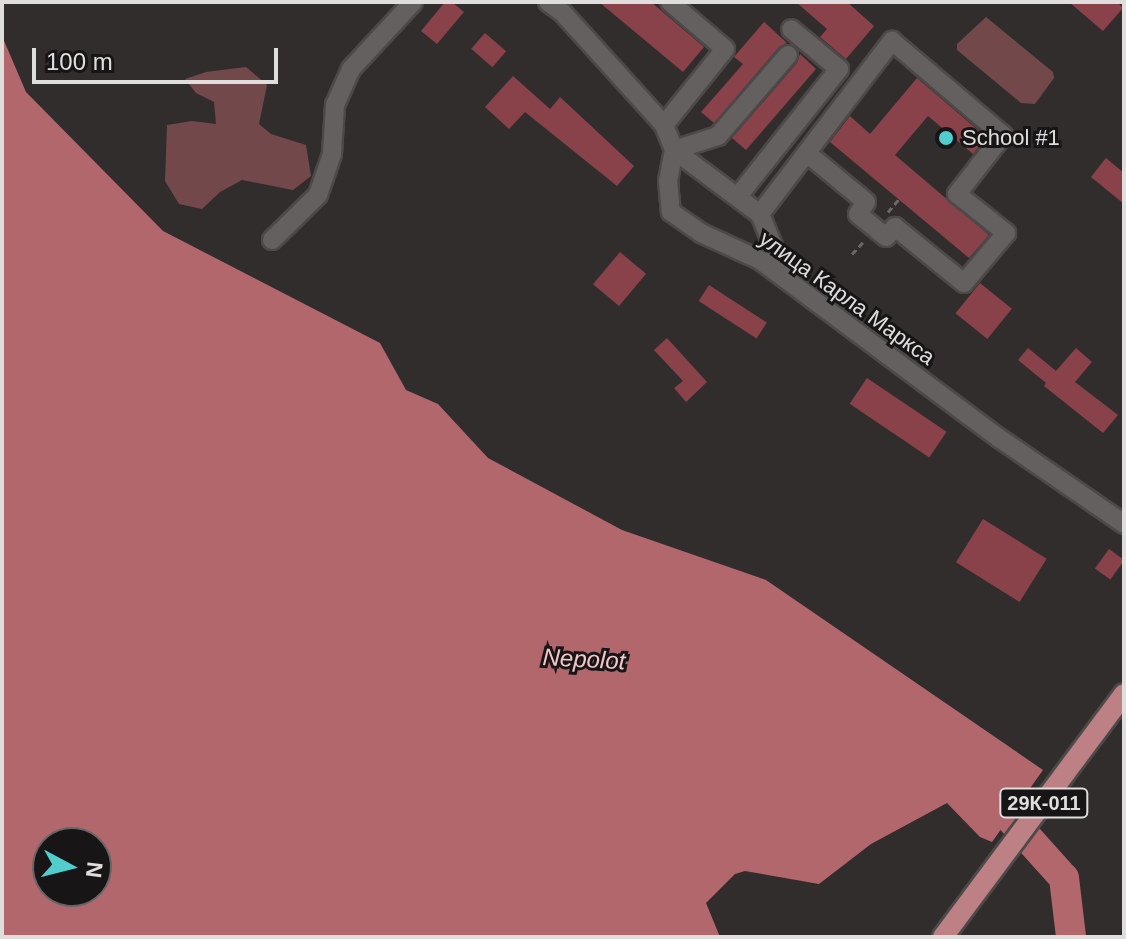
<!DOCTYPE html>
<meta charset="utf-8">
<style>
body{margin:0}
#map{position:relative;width:1126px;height:939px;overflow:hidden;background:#312d2d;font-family:Arial,sans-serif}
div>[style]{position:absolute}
.green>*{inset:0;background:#73484b}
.water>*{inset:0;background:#b2676c}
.river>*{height:30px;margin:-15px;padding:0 15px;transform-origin:15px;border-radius:15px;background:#b2676c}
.building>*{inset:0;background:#894249;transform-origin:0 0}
.path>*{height:3px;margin-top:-1.5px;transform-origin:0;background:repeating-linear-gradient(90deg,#696666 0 6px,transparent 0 10px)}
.roads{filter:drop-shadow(2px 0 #4d4949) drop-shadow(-2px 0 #4d4949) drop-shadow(0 2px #4d4949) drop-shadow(0 -2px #4d4949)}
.minor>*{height:18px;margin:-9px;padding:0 9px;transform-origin:9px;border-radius:9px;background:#646060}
.major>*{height:20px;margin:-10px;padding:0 10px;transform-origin:10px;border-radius:10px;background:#bd8185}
.dots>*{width:22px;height:22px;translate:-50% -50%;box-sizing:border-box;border:4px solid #171516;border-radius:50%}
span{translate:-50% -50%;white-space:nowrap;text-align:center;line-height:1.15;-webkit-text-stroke:6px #171516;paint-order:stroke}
.shield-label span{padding:2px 6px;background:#171516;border:2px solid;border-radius:6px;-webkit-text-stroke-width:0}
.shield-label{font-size:20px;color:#e0dddd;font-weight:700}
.poi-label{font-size:22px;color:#e0dddd}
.left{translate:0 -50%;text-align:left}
.street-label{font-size:22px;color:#e0dddd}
.water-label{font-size:24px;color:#f3c6c8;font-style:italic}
.frame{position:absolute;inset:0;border:4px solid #e0dddd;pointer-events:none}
.north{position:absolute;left:32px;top:827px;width:80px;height:80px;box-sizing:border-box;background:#171516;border:2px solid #676566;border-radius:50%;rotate:97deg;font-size:22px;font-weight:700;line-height:32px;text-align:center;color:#e0dddd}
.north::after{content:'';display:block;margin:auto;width:28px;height:36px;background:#52cdcd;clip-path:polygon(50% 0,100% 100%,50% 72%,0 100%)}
.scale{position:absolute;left:32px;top:48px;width:246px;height:36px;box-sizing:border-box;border:4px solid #e0dddd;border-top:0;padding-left:10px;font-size:24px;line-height:28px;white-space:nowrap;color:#e0dddd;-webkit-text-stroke:6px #171516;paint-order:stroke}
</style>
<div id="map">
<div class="green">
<div style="clip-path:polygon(986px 17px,1053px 72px,1054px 78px,1035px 104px,1021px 103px,957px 50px,957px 44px)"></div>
<div style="clip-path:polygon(246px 67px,267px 85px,259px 124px,271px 134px,306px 145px,311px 176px,293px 190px,242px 180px,220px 192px,202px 209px,179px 204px,165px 181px,167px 125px,192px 121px,216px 124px,214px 102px,196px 93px,185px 79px,206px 72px)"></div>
</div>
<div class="water">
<div style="clip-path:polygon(evenodd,2px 36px,26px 92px,163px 231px,380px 343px,406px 390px,438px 404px,488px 458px,622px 530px,766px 580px,1043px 770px,992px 842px,980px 837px,947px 803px,871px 844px,819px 884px,745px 871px,735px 874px,706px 903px,720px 937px,2px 937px,2px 36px,48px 843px,96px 843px,96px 891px,48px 891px,48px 843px)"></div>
</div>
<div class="river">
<div style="left:982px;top:787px;width:122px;rotate:48deg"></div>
<div style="left:1064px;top:878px;width:59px;rotate:83.2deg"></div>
</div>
<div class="building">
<div style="clip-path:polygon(445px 2px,452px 2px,464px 12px,437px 44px,421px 31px)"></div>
<div style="clip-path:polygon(599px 2px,651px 2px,704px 47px,683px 72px)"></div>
<div style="clip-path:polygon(796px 2px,847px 2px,874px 26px,846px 59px,820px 37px,827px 29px)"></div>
<div style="clip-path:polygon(1069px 2px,1117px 2px,1123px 8px,1103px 31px)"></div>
<div style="clip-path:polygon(764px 22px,787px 43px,779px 47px,714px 123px,701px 112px,743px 64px,734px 57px)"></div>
<div style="left:485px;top:33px;width:28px;height:21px;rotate:41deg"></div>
<div style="clip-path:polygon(800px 54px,816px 69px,746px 150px,732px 138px,797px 63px)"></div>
<div style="clip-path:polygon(513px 76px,550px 109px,560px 97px,634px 166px,617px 186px,525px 112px,509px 129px,485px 107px)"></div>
<div style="clip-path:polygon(917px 78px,986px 137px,973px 154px,928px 116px,895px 155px,989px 235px,969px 258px,830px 142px,850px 116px,870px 134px)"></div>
<div style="clip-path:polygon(1106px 158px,1124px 173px,1124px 204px,1091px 177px)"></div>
<div style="left:620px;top:252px;width:34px;height:42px;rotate:40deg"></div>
<div style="left:980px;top:283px;width:41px;height:39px;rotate:39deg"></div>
<div style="left:709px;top:285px;width:69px;height:19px;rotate:33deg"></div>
<div style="clip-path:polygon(667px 338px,707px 382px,686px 402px,674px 388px,683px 381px,654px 350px)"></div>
<div style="clip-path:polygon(1028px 348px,1056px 371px,1076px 348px,1092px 362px,1075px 382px,1118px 415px,1103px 433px,1044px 386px,1046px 383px,1018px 360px)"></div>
<div style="left:867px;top:378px;width:96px;height:31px;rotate:34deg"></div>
<div style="left:983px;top:519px;width:75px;height:51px;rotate:32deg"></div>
<div style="left:1109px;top:549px;width:19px;height:24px;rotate:36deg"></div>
</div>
<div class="path">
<div style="left:888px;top:212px;width:17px;rotate:-50deg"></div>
<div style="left:852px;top:254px;width:16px;rotate:-47deg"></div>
</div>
<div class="roads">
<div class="minor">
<div style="left:548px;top:2px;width:17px;rotate:36deg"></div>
<div style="left:562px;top:12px;width:152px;rotate:47.9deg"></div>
<div style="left:664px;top:125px;width:27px;rotate:68deg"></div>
<div style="left:674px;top:150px;width:31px;rotate:101deg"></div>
<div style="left:668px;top:180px;width:32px;rotate:85deg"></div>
<div style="left:671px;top:212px;width:37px;rotate:35deg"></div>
<div style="left:701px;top:233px;width:65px;rotate:24.6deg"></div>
<div style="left:760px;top:260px;width:298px;rotate:36.7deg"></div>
<div style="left:999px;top:438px;width:152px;rotate:34.5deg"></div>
<div style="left:664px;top:125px;width:97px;rotate:-51.2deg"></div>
<div style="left:725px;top:49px;width:72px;rotate:-139.5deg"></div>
<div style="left:674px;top:150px;width:107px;rotate:36.7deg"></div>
<div style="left:760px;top:214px;width:71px;rotate:67.8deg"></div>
<div style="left:674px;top:150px;width:46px;rotate:-17.7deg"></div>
<div style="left:718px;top:136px;width:107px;rotate:-49.2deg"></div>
<div style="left:739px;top:195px;width:161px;rotate:-51.6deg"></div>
<div style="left:839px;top:69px;width:62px;rotate:-140.2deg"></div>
<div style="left:760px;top:214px;width:218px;rotate:-52.7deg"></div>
<div style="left:892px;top:41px;width:145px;rotate:40.3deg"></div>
<div style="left:1003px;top:135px;width:75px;rotate:127.9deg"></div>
<div style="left:957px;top:194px;width:63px;rotate:38.5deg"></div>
<div style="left:1006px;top:233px;width:65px;rotate:130deg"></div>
<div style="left:964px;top:283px;width:89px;rotate:-140.9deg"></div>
<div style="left:895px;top:227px;width:13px;rotate:132deg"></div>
<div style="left:886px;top:237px;width:36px;rotate:-141deg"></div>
<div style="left:858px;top:214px;width:14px;rotate:-56deg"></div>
<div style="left:866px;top:202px;width:77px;rotate:-140.3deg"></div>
<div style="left:272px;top:240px;width:64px;rotate:-44.4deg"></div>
<div style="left:318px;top:195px;width:43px;rotate:-71.1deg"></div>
<div style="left:332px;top:154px;width:49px;rotate:-86.5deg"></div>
<div style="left:335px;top:105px;width:39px;rotate:-66deg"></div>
<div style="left:351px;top:69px;width:91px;rotate:-47.2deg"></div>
</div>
<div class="major">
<div style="left:943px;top:937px;width:303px;rotate:-53.3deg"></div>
</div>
</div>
<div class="dots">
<div style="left:946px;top:138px;background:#52cdcd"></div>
</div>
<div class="shield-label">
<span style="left:1044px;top:803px">29К-011</span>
</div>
<div class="poi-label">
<span class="left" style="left:962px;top:138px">School #1</span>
</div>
<div class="street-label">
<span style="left:847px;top:298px;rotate:36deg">улица Карла Маркса</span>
</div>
<div class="water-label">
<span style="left:584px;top:659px;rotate:3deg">Nepolot</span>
</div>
<div class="frame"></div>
<div class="north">N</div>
<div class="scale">100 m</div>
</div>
